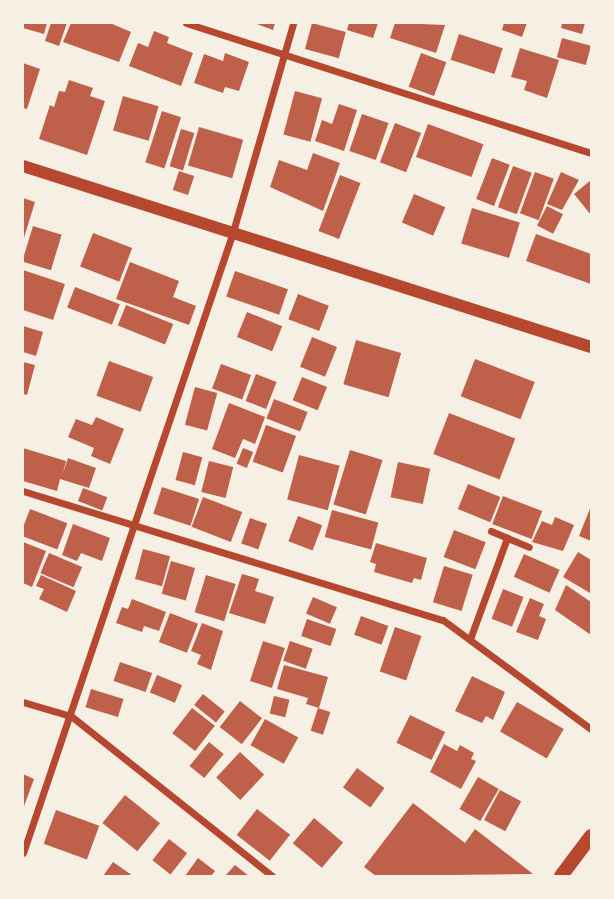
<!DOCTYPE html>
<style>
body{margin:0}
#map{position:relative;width:614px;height:899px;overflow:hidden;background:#f6efe4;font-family:"Exo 2",sans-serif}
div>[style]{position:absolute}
.building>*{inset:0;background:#bf614a;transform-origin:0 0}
.minor>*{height:7px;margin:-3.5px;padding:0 3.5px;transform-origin:3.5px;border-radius:3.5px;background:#b5482f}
.tertiary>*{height:12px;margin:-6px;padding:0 6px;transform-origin:6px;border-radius:6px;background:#b5482f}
.secondary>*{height:14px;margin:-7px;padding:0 7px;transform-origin:7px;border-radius:7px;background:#b5482f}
span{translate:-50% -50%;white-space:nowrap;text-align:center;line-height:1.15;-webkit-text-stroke:7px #f6efe4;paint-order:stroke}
.frame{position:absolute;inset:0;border:24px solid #f6efe4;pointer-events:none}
</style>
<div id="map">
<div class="building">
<div style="clip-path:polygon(23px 23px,47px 23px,44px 34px,23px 28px)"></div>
<div style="clip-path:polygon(51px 23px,67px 23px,59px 46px,45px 41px)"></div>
<div style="clip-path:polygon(71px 23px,110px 23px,131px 32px,119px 62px,63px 42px)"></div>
<div style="clip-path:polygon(254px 23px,275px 23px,273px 30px)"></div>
<div style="left:312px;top:23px;width:35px;height:27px;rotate:15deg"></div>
<div style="clip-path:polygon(349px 23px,378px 23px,373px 38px,347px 30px)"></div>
<div style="clip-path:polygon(395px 23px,445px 25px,436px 53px,390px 38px)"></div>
<div style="clip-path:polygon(504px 23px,527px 23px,522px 37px,502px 30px)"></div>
<div style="clip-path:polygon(562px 23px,585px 23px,582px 34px,561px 28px)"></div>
<div style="clip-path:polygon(154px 31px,169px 37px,167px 43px,193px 53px,181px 86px,129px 66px,138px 43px,148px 47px)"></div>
<div style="left:459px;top:34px;width:46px;height:27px;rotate:18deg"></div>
<div style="left:562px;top:38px;width:30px;height:20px;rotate:15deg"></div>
<div style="clip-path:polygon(520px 48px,559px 60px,547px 98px,524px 90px,527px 81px,511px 77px)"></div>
<div style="clip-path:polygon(225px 53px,249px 62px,239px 91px,225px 87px,223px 93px,194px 83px,204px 54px,223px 61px)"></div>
<div style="left:421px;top:53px;width:27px;height:36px;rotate:20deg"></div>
<div style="clip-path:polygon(23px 63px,40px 69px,27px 109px,23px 108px)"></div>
<div style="clip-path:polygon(69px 80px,93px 88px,90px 96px,105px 101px,87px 155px,39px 139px,50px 105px,54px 107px,59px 91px,65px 92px)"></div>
<div style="left:295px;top:91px;width:28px;height:45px;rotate:15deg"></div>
<div style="left:123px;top:96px;width:37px;height:36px;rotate:16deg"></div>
<div style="clip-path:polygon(339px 104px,357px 110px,344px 151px,315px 141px,322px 120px,332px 124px)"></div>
<div style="left:162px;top:111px;width:20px;height:54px;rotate:18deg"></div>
<div style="left:362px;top:114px;width:28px;height:39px;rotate:19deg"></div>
<div style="left:395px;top:123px;width:28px;height:42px;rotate:21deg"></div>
<div style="left:428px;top:124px;width:59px;height:35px;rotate:20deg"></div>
<div style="left:199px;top:127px;width:46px;height:40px;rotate:16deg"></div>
<div style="left:181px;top:129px;width:14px;height:39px;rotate:17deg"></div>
<div style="clip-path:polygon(313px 153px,340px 163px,323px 211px,270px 187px,279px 160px,307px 170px)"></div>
<div style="left:492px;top:158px;width:19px;height:44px;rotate:21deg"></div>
<div style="left:513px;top:166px;width:20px;height:44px;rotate:20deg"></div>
<div style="left:179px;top:171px;width:16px;height:20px;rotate:18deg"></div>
<div style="left:535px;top:172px;width:20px;height:44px;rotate:20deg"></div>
<div style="clip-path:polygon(561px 172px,579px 180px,562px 210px,547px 204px)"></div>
<div style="left:340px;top:175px;width:22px;height:60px;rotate:21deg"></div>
<div style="clip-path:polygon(591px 180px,591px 215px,574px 194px)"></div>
<div style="left:414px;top:194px;width:34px;height:31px;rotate:23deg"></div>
<div style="clip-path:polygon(23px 198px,35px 202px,23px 241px)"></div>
<div style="left:547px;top:206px;width:18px;height:22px;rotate:27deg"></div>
<div style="left:472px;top:208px;width:50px;height:37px;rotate:17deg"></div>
<div style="left:33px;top:226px;width:30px;height:37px;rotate:17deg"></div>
<div style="left:93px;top:233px;width:42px;height:36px;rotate:21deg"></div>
<div style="clip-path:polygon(536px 234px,591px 254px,591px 284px,526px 261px)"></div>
<div style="clip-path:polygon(130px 262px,179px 281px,173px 297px,196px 306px,189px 325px,116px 299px)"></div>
<div style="clip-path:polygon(23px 270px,65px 284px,53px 320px,23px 310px)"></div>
<div style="left:235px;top:271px;width:56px;height:27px;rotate:19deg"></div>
<div style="left:75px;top:287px;width:48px;height:22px;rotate:21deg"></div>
<div style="left:298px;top:294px;width:33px;height:27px;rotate:21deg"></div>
<div style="left:126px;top:305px;width:51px;height:22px;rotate:22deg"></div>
<div style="left:247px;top:312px;width:38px;height:27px;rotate:22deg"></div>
<div style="clip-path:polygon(23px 326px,43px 332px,36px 356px,23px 352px)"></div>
<div style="left:312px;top:337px;width:27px;height:32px;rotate:22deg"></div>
<div style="left:356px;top:340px;width:47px;height:46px;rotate:16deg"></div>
<div style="left:475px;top:359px;width:64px;height:40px;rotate:21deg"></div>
<div style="left:109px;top:361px;width:47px;height:37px;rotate:20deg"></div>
<div style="clip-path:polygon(23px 362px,35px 365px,27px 395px,23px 394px)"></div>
<div style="left:221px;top:364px;width:32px;height:26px;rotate:20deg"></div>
<div style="left:256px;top:374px;width:22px;height:29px;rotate:21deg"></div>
<div style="left:302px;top:377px;width:27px;height:25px;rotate:22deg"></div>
<div style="left:195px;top:387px;width:23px;height:39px;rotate:15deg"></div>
<div style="left:274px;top:399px;width:36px;height:21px;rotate:21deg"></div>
<div style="clip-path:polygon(229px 403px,265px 417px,255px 444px,243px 439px,235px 458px,212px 449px)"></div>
<div style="left:449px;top:413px;width:71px;height:44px;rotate:21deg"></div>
<div style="clip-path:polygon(96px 417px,124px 429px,110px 464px,91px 456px,94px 448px,68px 437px,76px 419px,92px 425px)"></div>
<div style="left:266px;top:425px;width:32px;height:39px;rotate:20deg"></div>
<div style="clip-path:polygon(23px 448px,66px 461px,63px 473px,68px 458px,96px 468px,89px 488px,60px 479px,57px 491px,23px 481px)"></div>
<div style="left:243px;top:448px;width:11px;height:17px;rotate:22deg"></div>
<div style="left:350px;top:450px;width:34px;height:57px;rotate:17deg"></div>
<div style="left:183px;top:452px;width:20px;height:29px;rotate:15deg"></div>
<div style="left:299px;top:455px;width:42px;height:46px;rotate:15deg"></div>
<div style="left:209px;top:461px;width:25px;height:32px;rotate:14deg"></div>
<div style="left:398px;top:462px;width:33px;height:36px;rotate:12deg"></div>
<div style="left:468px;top:484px;width:35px;height:27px;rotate:22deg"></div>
<div style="left:162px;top:487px;width:39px;height:28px;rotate:18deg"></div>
<div style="left:83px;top:488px;width:26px;height:14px;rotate:21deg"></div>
<div style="left:503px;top:496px;width:42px;height:30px;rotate:21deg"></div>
<div style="left:203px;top:497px;width:42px;height:32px;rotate:21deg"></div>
<div style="clip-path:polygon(591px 506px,591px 541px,579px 536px)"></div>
<div style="left:30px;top:509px;width:40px;height:28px;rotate:21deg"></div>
<div style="left:332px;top:510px;width:48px;height:28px;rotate:15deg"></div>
<div style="left:298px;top:516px;width:26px;height:27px;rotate:21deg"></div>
<div style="clip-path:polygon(555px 517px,574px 525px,563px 551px,532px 542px,542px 521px,552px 525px)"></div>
<div style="left:250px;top:518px;width:18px;height:27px;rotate:19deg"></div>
<div style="clip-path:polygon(73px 524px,110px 538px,102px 561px,81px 553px,77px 561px,62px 555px)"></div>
<div style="left:454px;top:530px;width:34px;height:29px;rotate:21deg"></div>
<div style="clip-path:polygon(23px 542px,46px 551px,32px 587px,23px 583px)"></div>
<div style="clip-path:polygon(376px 543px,427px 558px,421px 580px,414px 578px,412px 583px,374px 572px,376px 564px,370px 562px)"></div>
<div style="left:143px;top:549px;width:28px;height:31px;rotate:15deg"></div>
<div style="clip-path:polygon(578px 552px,591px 560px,590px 593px,563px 577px)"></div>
<div style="left:49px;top:553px;width:36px;height:22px;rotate:23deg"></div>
<div style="left:524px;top:554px;width:39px;height:25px;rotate:24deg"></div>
<div style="left:171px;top:561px;width:25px;height:34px;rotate:16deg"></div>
<div style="left:444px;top:566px;width:30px;height:38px;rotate:17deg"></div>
<div style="clip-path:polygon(242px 574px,259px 579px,255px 591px,274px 597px,265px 624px,229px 613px)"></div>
<div style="clip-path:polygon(41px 575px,76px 591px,67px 612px,39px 599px,44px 589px,36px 586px)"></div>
<div style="left:206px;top:575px;width:31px;height:39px;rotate:17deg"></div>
<div style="clip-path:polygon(566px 585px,591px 602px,591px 635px,555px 610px)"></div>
<div style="left:503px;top:589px;width:22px;height:32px;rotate:21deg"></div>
<div style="left:313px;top:597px;width:26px;height:18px;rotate:23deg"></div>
<div style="clip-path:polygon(530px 598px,544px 604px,539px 616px,546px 619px,538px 640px,516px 632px)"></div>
<div style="clip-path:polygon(132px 599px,166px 612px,159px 631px,144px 626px,142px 632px,116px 623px,122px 607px,128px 609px)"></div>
<div style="left:170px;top:613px;width:30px;height:31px;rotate:21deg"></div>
<div style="left:361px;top:616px;width:29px;height:20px;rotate:20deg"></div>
<div style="left:307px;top:619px;width:31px;height:18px;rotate:19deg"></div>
<div style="clip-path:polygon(202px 623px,223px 631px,211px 670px,197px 664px,201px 655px,191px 651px)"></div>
<div style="left:395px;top:627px;width:28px;height:47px;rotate:19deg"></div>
<div style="left:263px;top:641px;width:23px;height:42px;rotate:18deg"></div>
<div style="left:290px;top:641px;width:24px;height:21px;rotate:19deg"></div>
<div style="left:120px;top:662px;width:34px;height:20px;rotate:19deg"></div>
<div style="clip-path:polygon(284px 665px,328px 677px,319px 708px,306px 704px,308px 698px,277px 689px)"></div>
<div style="left:157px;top:675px;width:27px;height:19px;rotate:22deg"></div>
<div style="clip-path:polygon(472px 676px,505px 692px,493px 720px,486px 716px,482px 723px,455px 711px)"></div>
<div style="left:91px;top:689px;width:34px;height:19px;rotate:17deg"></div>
<div style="left:203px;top:694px;width:28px;height:14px;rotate:39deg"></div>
<div style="left:274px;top:696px;width:16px;height:18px;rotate:14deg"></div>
<div style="left:240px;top:701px;width:28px;height:33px;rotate:38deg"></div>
<div style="left:517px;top:702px;width:54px;height:34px;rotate:30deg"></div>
<div style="left:192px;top:708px;width:29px;height:32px;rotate:38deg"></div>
<div style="left:318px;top:708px;width:13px;height:24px;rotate:18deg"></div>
<div style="left:410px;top:715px;width:39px;height:31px;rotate:26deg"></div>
<div style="left:265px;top:719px;width:38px;height:30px;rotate:29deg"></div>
<div style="left:209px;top:742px;width:19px;height:31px;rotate:39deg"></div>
<div style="clip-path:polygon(444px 744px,457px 751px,460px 745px,474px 753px,471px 759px,476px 761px,461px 789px,430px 772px)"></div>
<div style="left:240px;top:752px;width:33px;height:35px;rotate:43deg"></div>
<div style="left:357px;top:768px;width:34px;height:24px;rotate:36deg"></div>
<div style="clip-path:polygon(23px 774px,34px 779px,23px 809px)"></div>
<div style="left:478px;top:777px;width:24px;height:37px;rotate:30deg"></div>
<div style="left:500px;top:790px;width:24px;height:34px;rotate:28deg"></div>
<div style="left:125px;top:795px;width:45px;height:36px;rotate:39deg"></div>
<div style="clip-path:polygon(413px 803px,465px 843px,475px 829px,533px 874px,376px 876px,364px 867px)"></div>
<div style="left:257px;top:809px;width:42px;height:33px;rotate:38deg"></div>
<div style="left:56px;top:810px;width:46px;height:36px;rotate:20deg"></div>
<div style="left:314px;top:818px;width:38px;height:33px;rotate:40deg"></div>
<div style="left:169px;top:839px;width:23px;height:27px;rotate:38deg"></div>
<div style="clip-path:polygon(198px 858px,215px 871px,211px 876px,185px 876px)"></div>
<div style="clip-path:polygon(113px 862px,133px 876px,103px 876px)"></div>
<div style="clip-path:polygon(235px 865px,249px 876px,225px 876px)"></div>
</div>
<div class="minor">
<div style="left:186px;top:23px;width:425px;rotate:17.8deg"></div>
<div style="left:23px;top:491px;width:439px;rotate:17.1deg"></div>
<div style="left:443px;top:620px;width:184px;rotate:36.4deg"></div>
<div style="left:491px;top:531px;width:41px;rotate:22.8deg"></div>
<div style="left:470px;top:639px;width:108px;rotate:-69.9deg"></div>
<div style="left:23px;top:702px;width:50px;rotate:16.3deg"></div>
<div style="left:71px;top:716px;width:257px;rotate:38.5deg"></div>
<div style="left:23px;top:853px;width:652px;rotate:-71.32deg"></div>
<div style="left:232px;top:235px;width:221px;rotate:-73.9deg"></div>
</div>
<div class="tertiary">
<div style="left:23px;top:166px;width:596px;rotate:17.68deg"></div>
</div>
<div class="secondary">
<div style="left:561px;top:876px;width:50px;rotate:-53.1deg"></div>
</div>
<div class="frame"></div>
</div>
